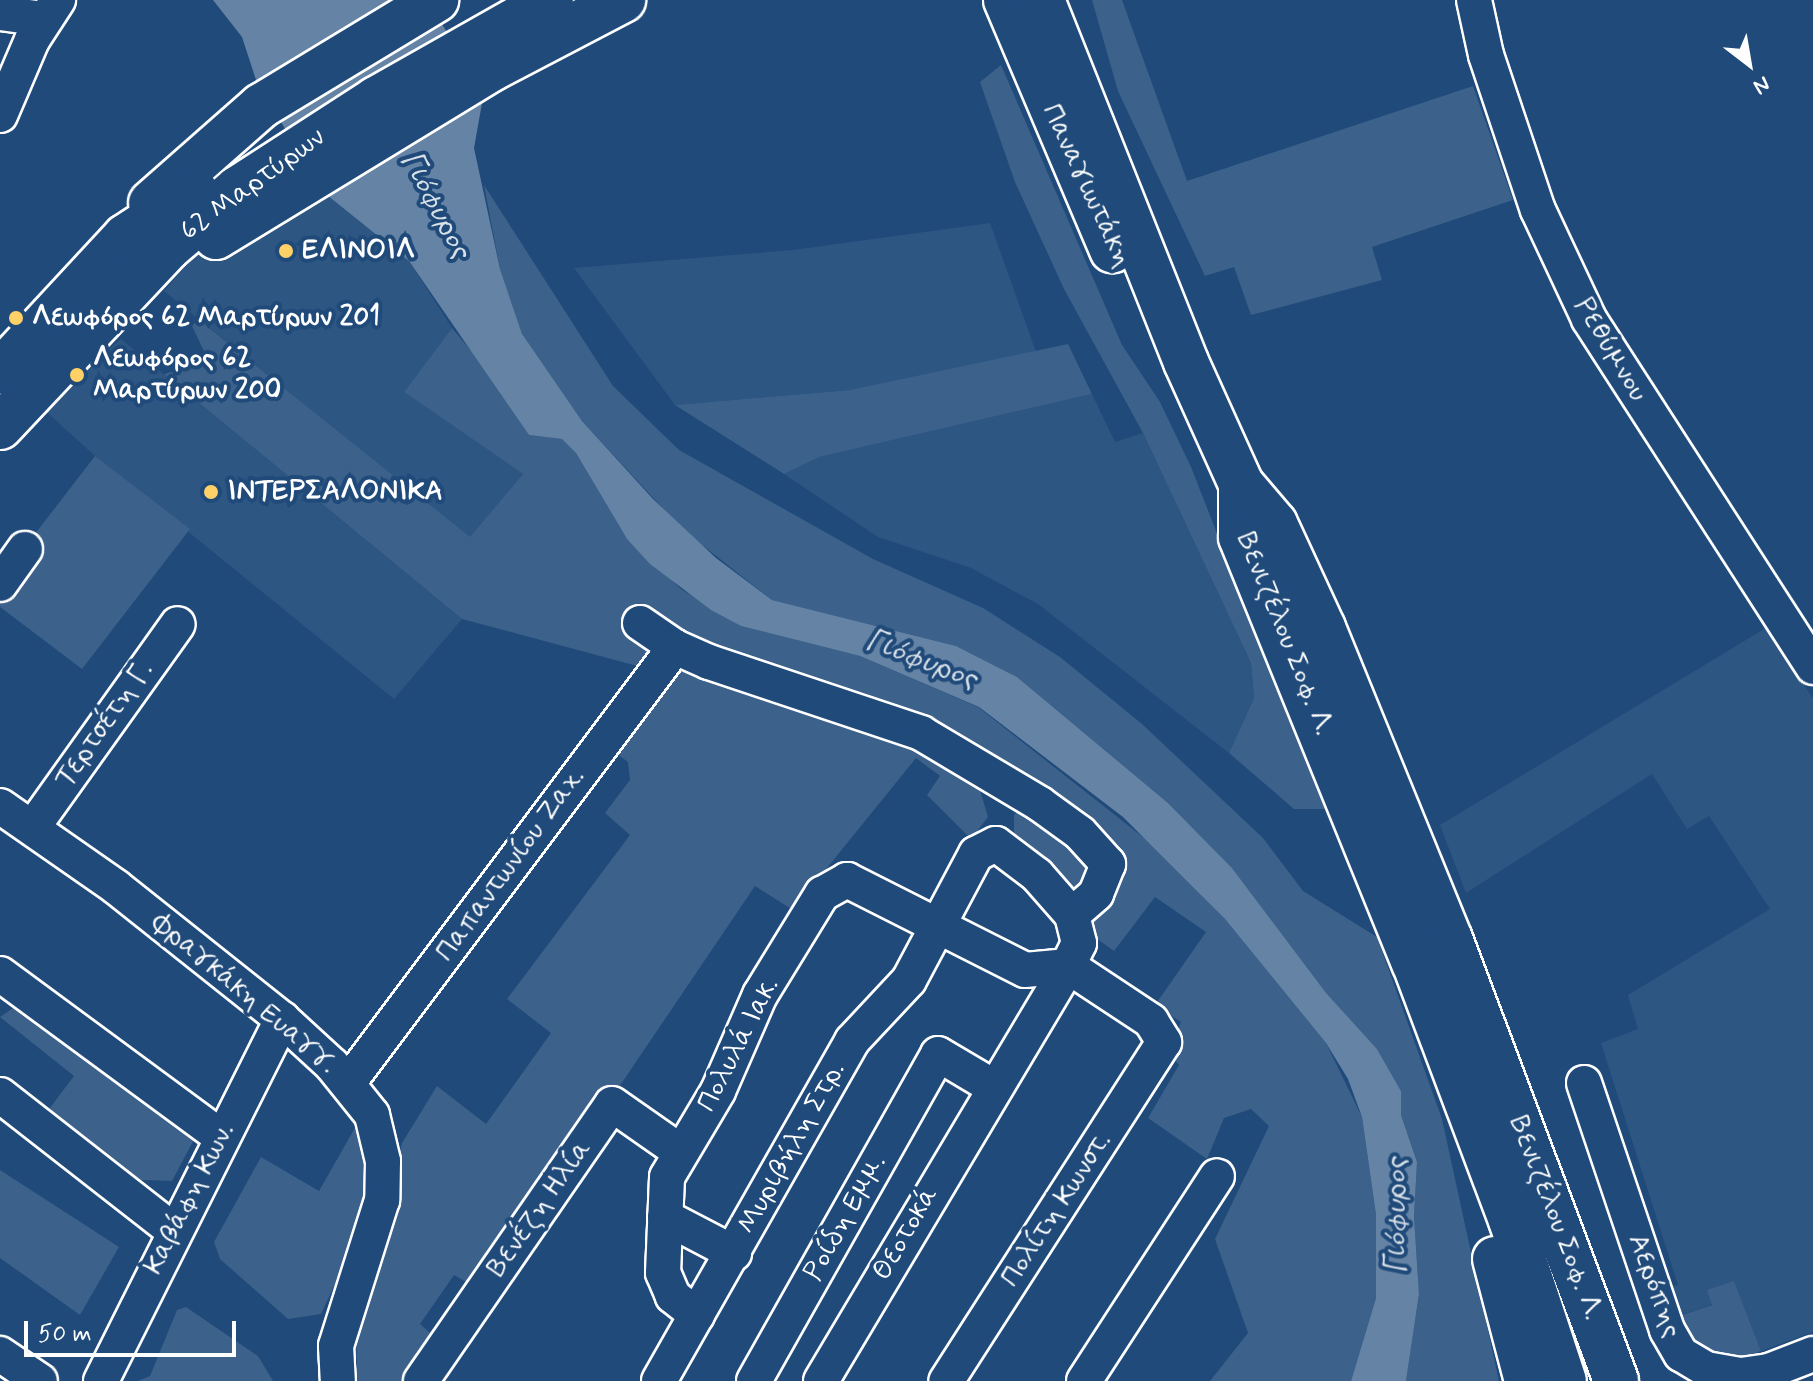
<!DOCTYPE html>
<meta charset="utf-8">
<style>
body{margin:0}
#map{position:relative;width:1813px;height:1381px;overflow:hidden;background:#1f4a7a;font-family:Mynerve,sans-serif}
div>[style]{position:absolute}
.built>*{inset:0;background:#2e5683}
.green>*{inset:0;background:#3c618b}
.water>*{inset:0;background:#6583a4}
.roads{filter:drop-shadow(2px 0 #fff) drop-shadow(-2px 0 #fff) drop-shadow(0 2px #fff) drop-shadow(0 -2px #fff)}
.minor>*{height:34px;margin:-17px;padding:0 17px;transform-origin:17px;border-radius:17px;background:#1f4a7a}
.major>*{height:44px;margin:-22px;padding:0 22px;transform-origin:22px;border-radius:22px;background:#1f4a7a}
.dots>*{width:22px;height:22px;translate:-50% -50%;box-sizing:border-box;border:4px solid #1f4a7a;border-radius:50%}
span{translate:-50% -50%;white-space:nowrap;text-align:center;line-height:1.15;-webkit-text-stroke:8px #1f4a7a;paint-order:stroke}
.street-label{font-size:28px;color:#fff}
.poi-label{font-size:28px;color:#fff;font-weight:700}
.left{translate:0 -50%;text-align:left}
.water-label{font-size:30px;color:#d8e0e8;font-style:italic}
.north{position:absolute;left:1709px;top:24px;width:80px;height:80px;-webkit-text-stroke:6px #1f4a7a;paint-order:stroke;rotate:149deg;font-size:22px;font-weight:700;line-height:32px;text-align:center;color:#fff}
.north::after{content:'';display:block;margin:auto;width:28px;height:36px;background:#fff;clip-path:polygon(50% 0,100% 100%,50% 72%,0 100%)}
.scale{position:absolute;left:24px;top:1321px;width:212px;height:36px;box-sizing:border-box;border:4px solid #fff;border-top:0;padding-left:10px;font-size:24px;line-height:28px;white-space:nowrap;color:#fff;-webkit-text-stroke:6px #1f4a7a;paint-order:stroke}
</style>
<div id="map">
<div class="built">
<div style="clip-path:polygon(322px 191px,409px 261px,452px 328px,404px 392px,523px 474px,470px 538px,164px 291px,195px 255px)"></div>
<div style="clip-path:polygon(990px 223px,1036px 352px,850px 390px,675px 405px,574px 268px,793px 250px)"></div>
<div style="clip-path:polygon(121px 339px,462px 619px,394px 699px,95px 456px,40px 406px)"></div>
<div style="clip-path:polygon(1092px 394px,1115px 442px,1143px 433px,1251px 663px,1254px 698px,1229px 753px,1038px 604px,971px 568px,878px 537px,784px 474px,818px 457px)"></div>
<div style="clip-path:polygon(1769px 626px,1813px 699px,1813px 1332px,1761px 1351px,1734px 1281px,1713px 1304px,1680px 1316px,1670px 1287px,1678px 1285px,1601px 1043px,1638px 1029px,1628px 995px,1770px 909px,1709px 816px,1687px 829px,1652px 774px,1466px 893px,1440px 825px)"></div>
</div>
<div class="green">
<div style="clip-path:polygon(1092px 0,1122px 0,1187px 181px,1473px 86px,1513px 200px,1372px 247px,1382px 280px,1251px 315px,1234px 267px,1205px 276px,1118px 91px)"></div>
<div style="clip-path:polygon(1001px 65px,1122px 345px,1160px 402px,1191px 467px,1325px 809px,1294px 809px,1229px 753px,1254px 698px,1251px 663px,1143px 433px,1064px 289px,1015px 182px,980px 82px)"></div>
<div style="clip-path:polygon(484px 185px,613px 386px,679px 450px,873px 559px,983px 608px,1060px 657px,1142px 724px,1263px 838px,1303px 891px,1377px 937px,1442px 1119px,1499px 1381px,1406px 1381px,1419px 1294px,1414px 1217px,1417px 1162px,1401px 1115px,1401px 1091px,1377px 1049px,1326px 994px,1232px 868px,1168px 803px,1017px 677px,956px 646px,772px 600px,682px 529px,582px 421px,522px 335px,500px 269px)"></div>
<div style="clip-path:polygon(198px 319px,470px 537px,523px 474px,404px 392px,452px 328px,489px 372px,529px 435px,562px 439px,576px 453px,627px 539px,681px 589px,741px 626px,860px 656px,978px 707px,1153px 845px,1225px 919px,1326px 1043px,1362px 1117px,1376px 1215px,1376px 1298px,1351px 1381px,1210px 1381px,1248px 1333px,1215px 1239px,1269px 1126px,1251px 1109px,1224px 1118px,1207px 1159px,1148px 1118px,1179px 1065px,1170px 1053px,1181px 1022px,1155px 1005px,1206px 932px,1155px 897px,1114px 951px,1096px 938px,1085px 918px,1116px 881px,951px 738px,868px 694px,729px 657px,644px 610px,658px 644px,641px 667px,462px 619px,164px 374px,183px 369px,204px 351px,192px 326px)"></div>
<div style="clip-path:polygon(1068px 344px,1092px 394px,819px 457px,784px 474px,675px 405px,850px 390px)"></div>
<div style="clip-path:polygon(95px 456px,190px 529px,82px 669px,0 607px,0 597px,31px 539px)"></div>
<div style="clip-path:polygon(672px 664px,760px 689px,957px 765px,980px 790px,988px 817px,971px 839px,927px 795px,940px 776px,916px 758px,793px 910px,755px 886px,481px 1291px,454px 1275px,420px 1324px,439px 1341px,412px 1381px,357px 1381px,356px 1328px,402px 1143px,437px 1086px,486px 1124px,551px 1033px,507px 999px,630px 835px,605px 813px,630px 780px,628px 762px,609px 748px)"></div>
<div style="clip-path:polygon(1026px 804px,1096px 859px,1074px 908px,1014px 840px,1014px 815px)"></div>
<div style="clip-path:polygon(19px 1004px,199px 1130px,172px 1181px,141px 1180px,46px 1113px,74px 1076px,0 1017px)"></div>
<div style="clip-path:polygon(364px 1112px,371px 1165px,360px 1231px,321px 1314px,288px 1319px,220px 1259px,214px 1242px,261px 1157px,319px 1191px)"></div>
<div style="clip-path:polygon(0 1170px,119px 1247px,80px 1315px,0 1258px)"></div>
<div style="clip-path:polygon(1734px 1281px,1761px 1351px,1734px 1360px,1692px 1353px,1680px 1316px,1712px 1305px,1707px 1290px)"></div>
<div style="clip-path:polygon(186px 1307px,258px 1356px,273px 1381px,138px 1381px,150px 1376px,177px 1310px)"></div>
</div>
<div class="water">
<div style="clip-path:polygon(213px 0,427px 0,484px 92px,474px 148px,500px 269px,522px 334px,582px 421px,653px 499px,716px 558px,772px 600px,956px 646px,1017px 677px,1168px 803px,1232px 868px,1326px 993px,1377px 1049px,1401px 1091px,1401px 1115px,1417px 1162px,1414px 1217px,1419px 1294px,1406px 1381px,1351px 1381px,1376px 1298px,1376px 1215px,1362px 1117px,1348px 1079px,1326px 1043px,1225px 919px,1123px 817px,979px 707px,860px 656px,741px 626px,711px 610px,650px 564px,627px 539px,576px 453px,562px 439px,529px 435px,409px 261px,322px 191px,256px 80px,242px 37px)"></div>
</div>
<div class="roads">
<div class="minor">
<div style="left:1474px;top:0;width:56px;rotate:77.7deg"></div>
<div style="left:1486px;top:55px;width:163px;rotate:71.5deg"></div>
<div style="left:1538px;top:210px;width:120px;rotate:64.9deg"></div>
<div style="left:1589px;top:319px;width:414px;rotate:57.2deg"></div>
<div style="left:0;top:13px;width:44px;rotate:7.8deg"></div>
<div style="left:0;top:115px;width:82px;rotate:-66.9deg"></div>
<div style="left:32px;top:40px;width:48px;rotate:-57deg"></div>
<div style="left:0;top:584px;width:43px;rotate:-54.5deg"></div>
<div style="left:640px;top:623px;width:42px;rotate:34.4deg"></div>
<div style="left:675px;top:647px;width:37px;rotate:24deg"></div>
<div style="left:709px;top:662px;width:224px;rotate:18.5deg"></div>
<div style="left:921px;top:733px;width:139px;rotate:30.8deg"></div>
<div style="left:1040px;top:804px;width:49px;rotate:35.9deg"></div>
<div style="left:1080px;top:833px;width:42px;rotate:47.9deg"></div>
<div style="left:1108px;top:864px;width:32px;rotate:112deg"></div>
<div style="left:1096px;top:894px;width:32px;rotate:139deg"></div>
<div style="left:0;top:806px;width:141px;rotate:34.9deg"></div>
<div style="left:116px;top:887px;width:212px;rotate:38.5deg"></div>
<div style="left:282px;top:1019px;width:68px;rotate:42.6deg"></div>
<div style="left:332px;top:1065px;width:64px;rotate:51.3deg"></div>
<div style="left:372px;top:1115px;width:47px;rotate:76.6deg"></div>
<div style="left:383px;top:1161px;width:39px;rotate:91deg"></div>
<div style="left:382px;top:1200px;width:153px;rotate:107.5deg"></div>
<div style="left:336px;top:1346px;width:35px;rotate:87deg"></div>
<div style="left:33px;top:827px;width:249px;rotate:-54.5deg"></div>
<div style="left:0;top:974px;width:275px;rotate:36.4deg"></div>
<div style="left:348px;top:1083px;width:545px;rotate:-53.13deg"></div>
<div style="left:1584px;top:1083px;width:261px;rotate:71.4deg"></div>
<div style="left:1667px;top:1330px;width:28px;rotate:60deg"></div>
<div style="left:1681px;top:1354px;width:29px;rotate:31deg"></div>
<div style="left:1706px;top:1369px;width:36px;rotate:10deg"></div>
<div style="left:1741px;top:1375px;width:28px;rotate:-8deg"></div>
<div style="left:1769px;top:1371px;width:47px;rotate:-21.1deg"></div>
<div style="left:0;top:1095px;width:219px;rotate:38deg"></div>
<div style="left:665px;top:1217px;width:78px;rotate:27.6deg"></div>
<div style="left:697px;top:1315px;width:31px;rotate:-142deg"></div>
<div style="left:673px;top:1296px;width:25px;rotate:-113deg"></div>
<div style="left:663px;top:1273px;width:96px;rotate:-87.6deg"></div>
<div style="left:667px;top:1177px;width:100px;rotate:-59.3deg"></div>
<div style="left:718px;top:1091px;width:105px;rotate:-66.4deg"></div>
<div style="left:760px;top:995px;width:119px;rotate:-58.5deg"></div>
<div style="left:822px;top:894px;width:29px;rotate:-29deg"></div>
<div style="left:847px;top:880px;width:199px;rotate:26.8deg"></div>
<div style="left:1025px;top:970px;width:43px;rotate:-5.3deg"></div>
<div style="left:0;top:1354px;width:48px;rotate:34deg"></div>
<div style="left:101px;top:1381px;width:405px;rotate:-63.4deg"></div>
<div style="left:421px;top:1381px;width:336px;rotate:-55.4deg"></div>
<div style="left:612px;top:1104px;width:82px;rotate:35deg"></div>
<div style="left:659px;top:1381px;width:391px;rotate:-60.4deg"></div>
<div style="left:852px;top:1041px;width:83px;rotate:-46.9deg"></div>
<div style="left:909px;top:980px;width:143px;rotate:-62deg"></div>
<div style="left:976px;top:854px;width:22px;rotate:-27deg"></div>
<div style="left:996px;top:844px;width:51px;rotate:37.1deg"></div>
<div style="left:1037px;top:875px;width:53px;rotate:48.8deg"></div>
<div style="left:1072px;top:915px;width:29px;rotate:76deg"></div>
<div style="left:1079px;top:943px;width:25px;rotate:116deg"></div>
<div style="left:1068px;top:966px;width:100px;rotate:33.5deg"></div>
<div style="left:1151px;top:1021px;width:25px;rotate:58deg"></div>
<div style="left:1164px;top:1042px;width:403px;rotate:122.7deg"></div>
<div style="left:754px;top:1381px;width:375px;rotate:-60.6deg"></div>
<div style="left:938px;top:1054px;width:63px;rotate:30.7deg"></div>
<div style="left:821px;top:1381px;width:483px;rotate:-59.2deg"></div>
<div style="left:1084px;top:1381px;width:244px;rotate:-57deg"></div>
</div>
<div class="major">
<div style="left:1006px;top:0;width:272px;rotate:67deg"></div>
<div style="left:1042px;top:0;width:390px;rotate:68.3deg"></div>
<div style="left:1186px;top:362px;width:134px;rotate:65.7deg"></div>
<div style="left:1241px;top:484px;width:52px;rotate:49.6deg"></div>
<div style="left:1275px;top:524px;width:115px;rotate:65.2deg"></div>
<div style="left:1323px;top:628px;width:336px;rotate:67.8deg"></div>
<div style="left:1450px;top:939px;width:472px;rotate:69.4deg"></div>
<div style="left:151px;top:203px;width:147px;rotate:-41.4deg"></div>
<div style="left:261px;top:106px;width:205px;rotate:-31.2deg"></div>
<div style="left:216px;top:237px;width:324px;rotate:-31.4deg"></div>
<div style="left:493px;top:68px;width:147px;rotate:-27.6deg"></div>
<div style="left:0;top:372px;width:184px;rotate:-47.2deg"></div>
<div style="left:125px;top:237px;width:84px;rotate:-33.3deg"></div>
<div style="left:0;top:427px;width:245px;rotate:-46.8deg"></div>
<div style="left:168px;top:248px;width:91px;rotate:-40.5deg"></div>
<div style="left:237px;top:189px;width:166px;rotate:-32.9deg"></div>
<div style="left:376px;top:99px;width:201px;rotate:-29.5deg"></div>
<div style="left:1241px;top:484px;width:53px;rotate:90deg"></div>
<div style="left:1241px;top:537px;width:459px;rotate:67.9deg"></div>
<div style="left:1414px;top:962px;width:276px;rotate:69.4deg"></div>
<div style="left:1511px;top:1220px;width:169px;rotate:71.8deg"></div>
<div style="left:1495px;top:1259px;width:126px;rotate:75.3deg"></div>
</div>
</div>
<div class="dots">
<div style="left:286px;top:251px;background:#ffd166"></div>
<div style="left:16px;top:318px;background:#ffd166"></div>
<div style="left:77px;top:375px;background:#ffd166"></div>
<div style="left:211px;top:492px;background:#ffd166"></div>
</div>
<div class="street-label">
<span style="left:253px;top:185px;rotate:-36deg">62 Μαρτύρων</span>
<span style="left:1086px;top:186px;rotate:65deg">Παναγιωτάκη</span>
<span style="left:1610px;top:350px;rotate:59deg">Ρεθύμνου</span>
<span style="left:1284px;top:634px;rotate:68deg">Βενιζέλου Σοφ. Λ.</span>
<span style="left:105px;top:725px;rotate:-55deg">Τερτσέτη Γ.</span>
<span style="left:511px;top:865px;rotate:-54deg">Παπαντωνίου Ζαχ.</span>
<span style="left:244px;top:994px;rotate:40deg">Φραγκάκη Ευαγγ.</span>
<span style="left:739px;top:1045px;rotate:-63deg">Πολυλά Ιακ.</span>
<span style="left:792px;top:1148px;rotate:-61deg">Μυριβήλη Στρ.</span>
<span style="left:190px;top:1199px;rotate:-63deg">Καβάφη Κων.</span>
<span style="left:540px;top:1209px;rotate:-55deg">Βενέζη Ηλία</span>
<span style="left:1057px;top:1210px;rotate:-57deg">Πολίτη Κωνστ.</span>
<span style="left:846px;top:1218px;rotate:-61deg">Ροίδη Εμμ.</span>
<span style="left:1555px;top:1218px;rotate:69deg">Βενιζέλου Σοφ. Λ.</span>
<span style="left:906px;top:1234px;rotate:-60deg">Θεοτοκά</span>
<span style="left:1654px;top:1286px;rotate:70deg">Αερόπης</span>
</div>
<div class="poi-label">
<span class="left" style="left:302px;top:251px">ΕΛΙΝΟΙΛ</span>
<span class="left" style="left:32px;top:318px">Λεωφόρος 62 Μαρτύρων 201</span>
<span class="left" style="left:93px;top:375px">Λεωφόρος 62<br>Μαρτύρων 200</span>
<span class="left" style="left:227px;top:492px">ΙΝΤΕΡΣΑΛΟΝΙΚΑ</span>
</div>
<div class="water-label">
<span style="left:435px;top:205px;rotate:62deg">Γιόφυρος</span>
<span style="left:921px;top:660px;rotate:21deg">Γιόφυρος</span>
<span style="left:1397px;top:1216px;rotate:-90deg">Γιόφυρος</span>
</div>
<div class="north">N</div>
<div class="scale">50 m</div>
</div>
